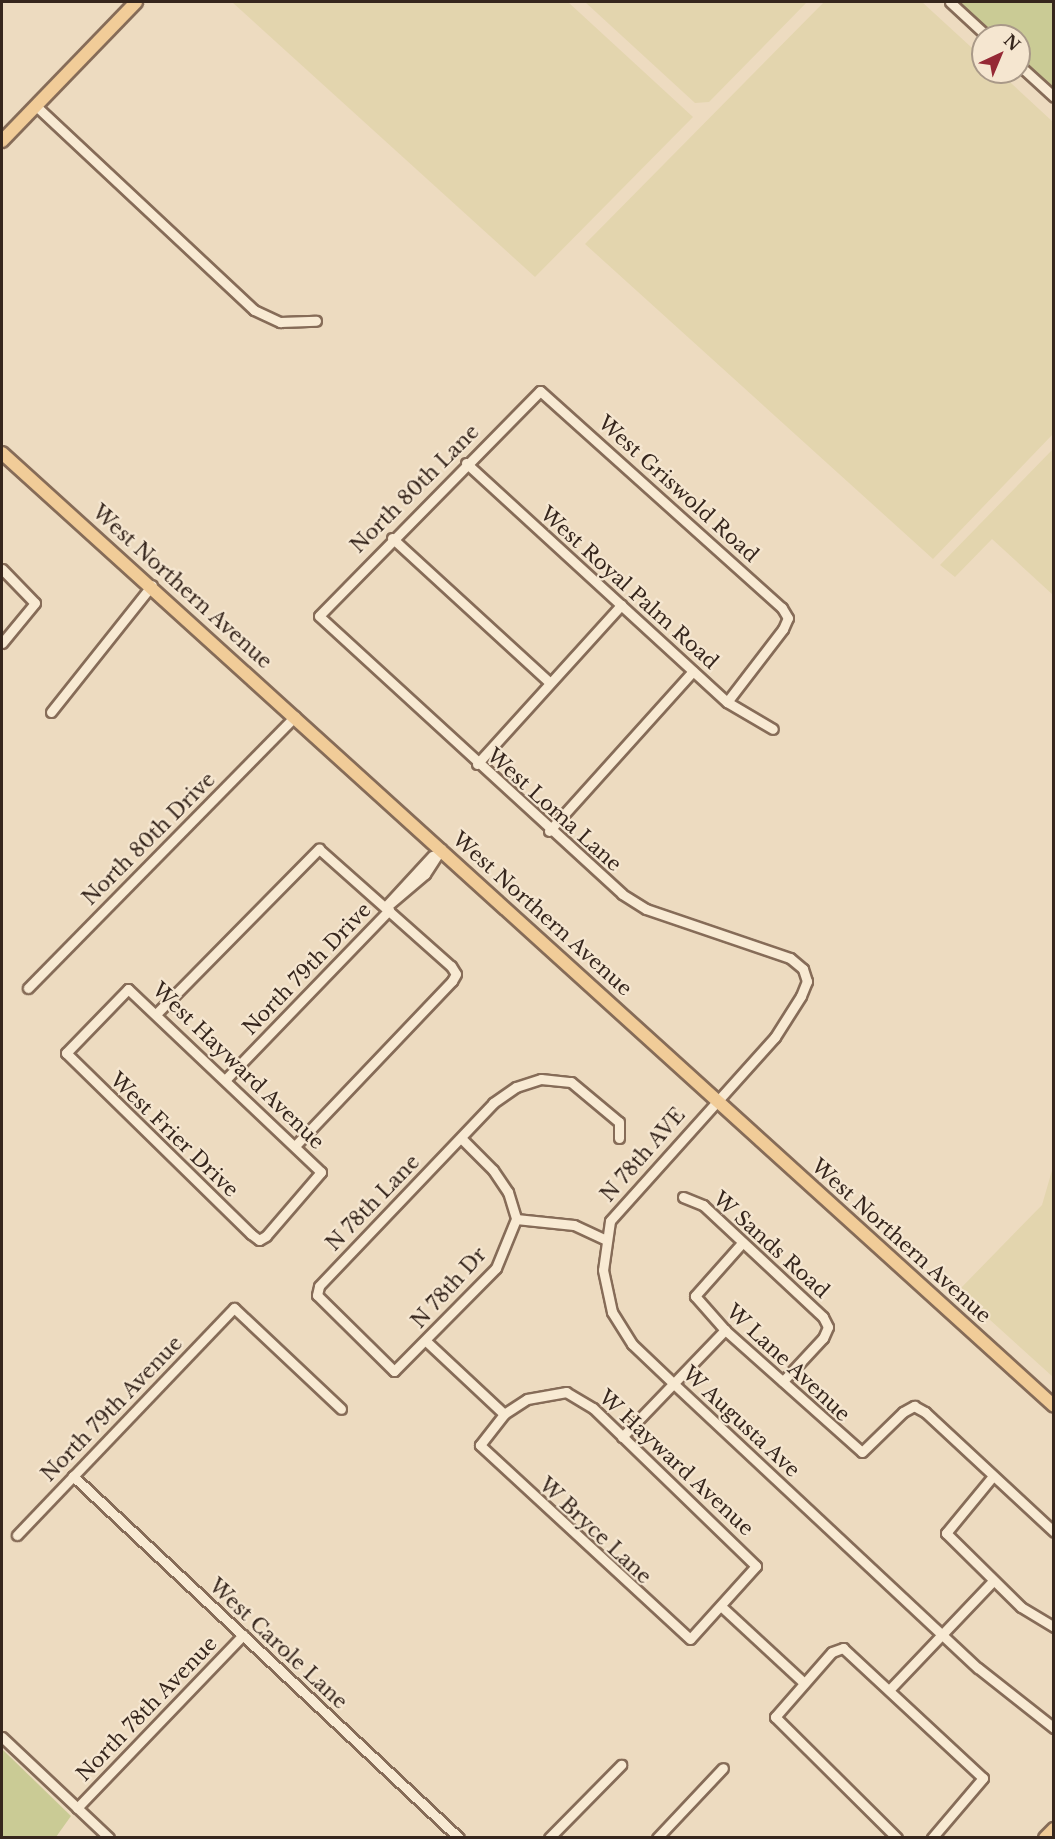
<!DOCTYPE html>
<style>
body{margin:0}
#map{position:relative;width:1055px;height:1839px;overflow:hidden;background:#eddbc0;font-family:"Libre Baskerville",serif}
div>[style]{position:absolute}
.farmland>*{inset:0;background:#e3d5ae}
.green>*{inset:0;background:#cacb95}
.roads{filter:drop-shadow(2px 0 #866c58) drop-shadow(-2px 0 #866c58) drop-shadow(0 2px #866c58) drop-shadow(0 -2px #866c58)}
.minor>*{height:9px;margin:-4.5px;padding:0 4.5px;transform-origin:4.5px;border-radius:4.5px;background:#f8ead3}
.major>*{height:12px;margin:-6px;padding:0 6px;transform-origin:6px;border-radius:6px;background:#f1cc98}
span{translate:-50% -50%;white-space:nowrap;text-align:center;line-height:1.15;-webkit-text-stroke:4.5px #f5e6d0;paint-order:stroke}
.street-label{font-size:20px;color:#36261d}
.frame{position:absolute;inset:0;border:3px solid #36261d;pointer-events:none}
.north{position:absolute;left:971px;top:24px;width:60px;height:60px;box-sizing:border-box;background:#f5e6d0;border:2px solid #a99988;border-radius:50%;rotate:44deg;font-size:16px;font-weight:700;line-height:24px;text-align:center;color:#36261d}
.north::after{content:'';display:block;margin:auto;width:21px;height:27px;background:#952935;clip-path:polygon(50% 0,100% 100%,50% 72%,0 100%)}
</style>
<div id="map">
<div class="farmland">
<div style="clip-path:polygon(232px 2px,568px 2px,693px 117px,535px 277px)"></div>
<div style="clip-path:polygon(585px 2px,807px 2px,709px 102px,695px 103px)"></div>
<div style="clip-path:polygon(824px 2px,922px 2px,983px 58px,983px 72px,999px 72px,1053px 122px,1053px 434px,933px 559px,585px 244px)"></div>
<div style="clip-path:polygon(1053px 449px,1053px 595px,992px 539px,955px 577px,940px 565px)"></div>
<div style="clip-path:polygon(1053px 1167px,1053px 1377px,958px 1291px,1042px 1205px)"></div>
</div>
<div class="green">
<div style="clip-path:polygon(957px 2px,1053px 2px,1053px 89px,1019px 58px,1019px 36px,995px 36px)"></div>
<div style="clip-path:polygon(2px 1749px,71px 1816px,56px 1837px,2px 1837px)"></div>
</div>
<div class="roads">
<div class="minor">
<div style="left:950px;top:2px;width:50px;rotate:42.6deg"></div>
<div style="left:1019px;top:65px;width:47px;rotate:42.4deg"></div>
<div style="left:35px;top:105px;width:300px;rotate:43.1deg"></div>
<div style="left:254px;top:310px;width:29px;rotate:25deg"></div>
<div style="left:280px;top:322px;width:36px;rotate:-2deg"></div>
<div style="left:466px;top:463px;width:354px;rotate:42.5deg"></div>
<div style="left:727px;top:702px;width:53px;rotate:30.4deg"></div>
<div style="left:392px;top:538px;width:214px;rotate:42.5deg"></div>
<div style="left:2px;top:569px;width:47px;rotate:45.9deg"></div>
<div style="left:35px;top:603px;width:52px;rotate:129.5deg"></div>
<div style="left:727px;top:702px;width:92px;rotate:-52.5deg"></div>
<div style="left:783px;top:629px;width:12px;rotate:-66deg"></div>
<div style="left:788px;top:618px;width:12px;rotate:-121deg"></div>
<div style="left:782px;top:608px;width:325px;rotate:-138.1deg"></div>
<div style="left:540px;top:391px;width:315px;rotate:134.5deg"></div>
<div style="left:319px;top:616px;width:411px;rotate:42.5deg"></div>
<div style="left:622px;top:894px;width:28px;rotate:32deg"></div>
<div style="left:646px;top:909px;width:152px;rotate:18.8deg"></div>
<div style="left:790px;top:958px;width:17px;rotate:40deg"></div>
<div style="left:803px;top:969px;width:13px;rotate:72deg"></div>
<div style="left:807px;top:981px;width:16px;rotate:112deg"></div>
<div style="left:801px;top:996px;width:49px;rotate:122.4deg"></div>
<div style="left:775px;top:1037px;width:247px;rotate:131.9deg"></div>
<div style="left:610px;top:1221px;width:49px;rotate:98.1deg"></div>
<div style="left:603px;top:1270px;width:43px;rotate:77.9deg"></div>
<div style="left:612px;top:1312px;width:38px;rotate:58deg"></div>
<div style="left:632px;top:1344px;width:57px;rotate:43.6deg"></div>
<div style="left:673px;top:1383px;width:417px;rotate:43.1deg"></div>
<div style="left:978px;top:1668px;width:97px;rotate:38.3deg"></div>
<div style="left:51px;top:712px;width:162px;rotate:-51.5deg"></div>
<div style="left:477px;top:764px;width:215px;rotate:-47.8deg"></div>
<div style="left:549px;top:831px;width:215px;rotate:-48deg"></div>
<div style="left:387px;top:905px;width:67px;rotate:-47.4deg"></div>
<div style="left:386px;top:907px;width:51px;rotate:-40.2deg"></div>
<div style="left:425px;top:874px;width:30px;rotate:-57deg"></div>
<div style="left:28px;top:988px;width:381px;rotate:-45.5deg"></div>
<div style="left:128px;top:989px;width:266px;rotate:43.5deg"></div>
<div style="left:321px;top:1172px;width:84px;rotate:130.7deg"></div>
<div style="left:266px;top:1236px;width:8px;rotate:150deg"></div>
<div style="left:259px;top:1240px;width:10px;rotate:-143deg"></div>
<div style="left:251px;top:1234px;width:259px;rotate:-135.6deg"></div>
<div style="left:66px;top:1053px;width:89px;rotate:-45.9deg"></div>
<div style="left:157px;top:1013px;width:231px;rotate:-45.4deg"></div>
<div style="left:319px;top:849px;width:176px;rotate:41.6deg"></div>
<div style="left:451px;top:966px;width:9px;rotate:58deg"></div>
<div style="left:456px;top:974px;width:8px;rotate:120deg"></div>
<div style="left:452px;top:981px;width:226px;rotate:133.6deg"></div>
<div style="left:226px;top:1079px;width:235px;rotate:-46deg"></div>
<div style="left:461px;top:1138px;width:45px;rotate:45deg"></div>
<div style="left:493px;top:1170px;width:27px;rotate:56deg"></div>
<div style="left:508px;top:1192px;width:28px;rotate:73deg"></div>
<div style="left:683px;top:1197px;width:22px;rotate:22deg"></div>
<div style="left:703px;top:1205px;width:164px;rotate:43deg"></div>
<div style="left:823px;top:1317px;width:11px;rotate:63deg"></div>
<div style="left:828px;top:1327px;width:12px;rotate:114deg"></div>
<div style="left:823px;top:1338px;width:59px;rotate:132.9deg"></div>
<div style="left:516px;top:1219px;width:53px;rotate:112.2deg"></div>
<div style="left:496px;top:1268px;width:145px;rotate:134.7deg"></div>
<div style="left:394px;top:1371px;width:108px;rotate:-135.4deg"></div>
<div style="left:317px;top:1295px;width:9px;rotate:-77deg"></div>
<div style="left:319px;top:1286px;width:253px;rotate:-46.4deg"></div>
<div style="left:493px;top:1103px;width:28px;rotate:-35deg"></div>
<div style="left:516px;top:1087px;width:26px;rotate:-18deg"></div>
<div style="left:541px;top:1079px;width:30px;rotate:6deg"></div>
<div style="left:571px;top:1082px;width:62px;rotate:39.8deg"></div>
<div style="left:619px;top:1122px;width:16px;rotate:90deg"></div>
<div style="left:516px;top:1219px;width:58px;rotate:5.9deg"></div>
<div style="left:574px;top:1225px;width:35px;rotate:25deg"></div>
<div style="left:742px;top:1243px;width:71px;rotate:131.6deg"></div>
<div style="left:695px;top:1296px;width:45px;rotate:48.6deg"></div>
<div style="left:725px;top:1330px;width:183px;rotate:41.7deg"></div>
<div style="left:862px;top:1452px;width:57px;rotate:-44.3deg"></div>
<div style="left:903px;top:1412px;width:13px;rotate:-29deg"></div>
<div style="left:914px;top:1406px;width:13px;rotate:29deg"></div>
<div style="left:925px;top:1412px;width:176px;rotate:42.9deg"></div>
<div style="left:426px;top:1341px;width:107px;rotate:43.1deg"></div>
<div style="left:566px;top:1392px;width:31px;rotate:31deg"></div>
<div style="left:593px;top:1408px;width:227px;rotate:44.1deg"></div>
<div style="left:756px;top:1566px;width:98px;rotate:132.1deg"></div>
<div style="left:690px;top:1639px;width:286px;rotate:-137.3deg"></div>
<div style="left:480px;top:1445px;width:39px;rotate:-52deg"></div>
<div style="left:504px;top:1414px;width:27px;rotate:-33deg"></div>
<div style="left:527px;top:1399px;width:40px;rotate:-10deg"></div>
<div style="left:622px;top:1437px;width:149px;rotate:-46.1deg"></div>
<div style="left:73px;top:1476px;width:529px;rotate:43.16deg"></div>
<div style="left:993px;top:1476px;width:74px;rotate:129.5deg"></div>
<div style="left:946px;top:1533px;width:105px;rotate:44.6deg"></div>
<div style="left:1021px;top:1607px;width:39px;rotate:31deg"></div>
<div style="left:17px;top:1535px;width:314px;rotate:-46.3deg"></div>
<div style="left:234px;top:1308px;width:147px;rotate:43.3deg"></div>
<div style="left:722px;top:1607px;width:112px;rotate:42.8deg"></div>
<div style="left:891px;top:1688px;width:148px;rotate:-46.4deg"></div>
<div style="left:2px;top:1737px;width:147px;rotate:43.3deg"></div>
<div style="left:77px;top:1808px;width:240px;rotate:-46.2deg"></div>
<div style="left:549px;top:1838px;width:103px;rotate:-45.4deg"></div>
<div style="left:657px;top:1838px;width:96px;rotate:-46.7deg"></div>
<div style="left:897px;top:1838px;width:172px;rotate:-135.2deg"></div>
<div style="left:775px;top:1717px;width:86px;rotate:-48.8deg"></div>
<div style="left:832px;top:1652px;width:12px;rotate:-20deg"></div>
<div style="left:843px;top:1648px;width:191px;rotate:42.9deg"></div>
<div style="left:983px;top:1778px;width:79px;rotate:130.4deg"></div>
</div>
<div class="major">
<div style="left:2px;top:141px;width:193px;rotate:-46deg"></div>
<div style="left:2px;top:453px;width:1419px;rotate:42.17deg"></div>
<div style="left:1045px;top:1838px;width:13px;rotate:-45deg"></div>
</div>
</div>
<div class="street-label">
<span style="left:415px;top:489px;rotate:-45deg">North 80th Lane</span>
<span style="left:678px;top:489px;rotate:42deg">West Griswold Road</span>
<span style="left:182px;top:587px;rotate:42deg">West Northern Avenue</span>
<span style="left:629px;top:588px;rotate:42deg">West Royal Palm Road</span>
<span style="left:554px;top:810px;rotate:42deg">West Loma Lane</span>
<span style="left:149px;top:839px;rotate:-45deg">North 80th Drive</span>
<span style="left:542px;top:914px;rotate:42deg">West Northern Avenue</span>
<span style="left:307px;top:969px;rotate:-46deg">North 79th Drive</span>
<span style="left:238px;top:1066px;rotate:44deg">West Hayward Avenue</span>
<span style="left:174px;top:1135px;rotate:44deg">West Frier Drive</span>
<span style="left:643px;top:1155px;rotate:-49deg">N 78th AVE</span>
<span style="left:373px;top:1203px;rotate:-46deg">N 78th Lane</span>
<span style="left:901px;top:1241px;rotate:42deg">West Northern Avenue</span>
<span style="left:771px;top:1245px;rotate:42deg">W Sands Road</span>
<span style="left:449px;top:1288px;rotate:-48deg">N 78th Dr</span>
<span style="left:788px;top:1363px;rotate:43deg">W Lane Avenue</span>
<span style="left:112px;top:1409px;rotate:-46deg">North 79th Avenue</span>
<span style="left:741px;top:1422px;rotate:43deg">W Augusta Ave</span>
<span style="left:676px;top:1463px;rotate:43deg">W Hayward Avenue</span>
<span style="left:595px;top:1531px;rotate:43deg">W Bryce Lane</span>
<span style="left:278px;top:1644px;rotate:43deg">West Carole Lane</span>
<span style="left:147px;top:1709px;rotate:-46deg">North 78th Avenue</span>
</div>
<div class="frame"></div>
<div class="north">N</div>
</div>
